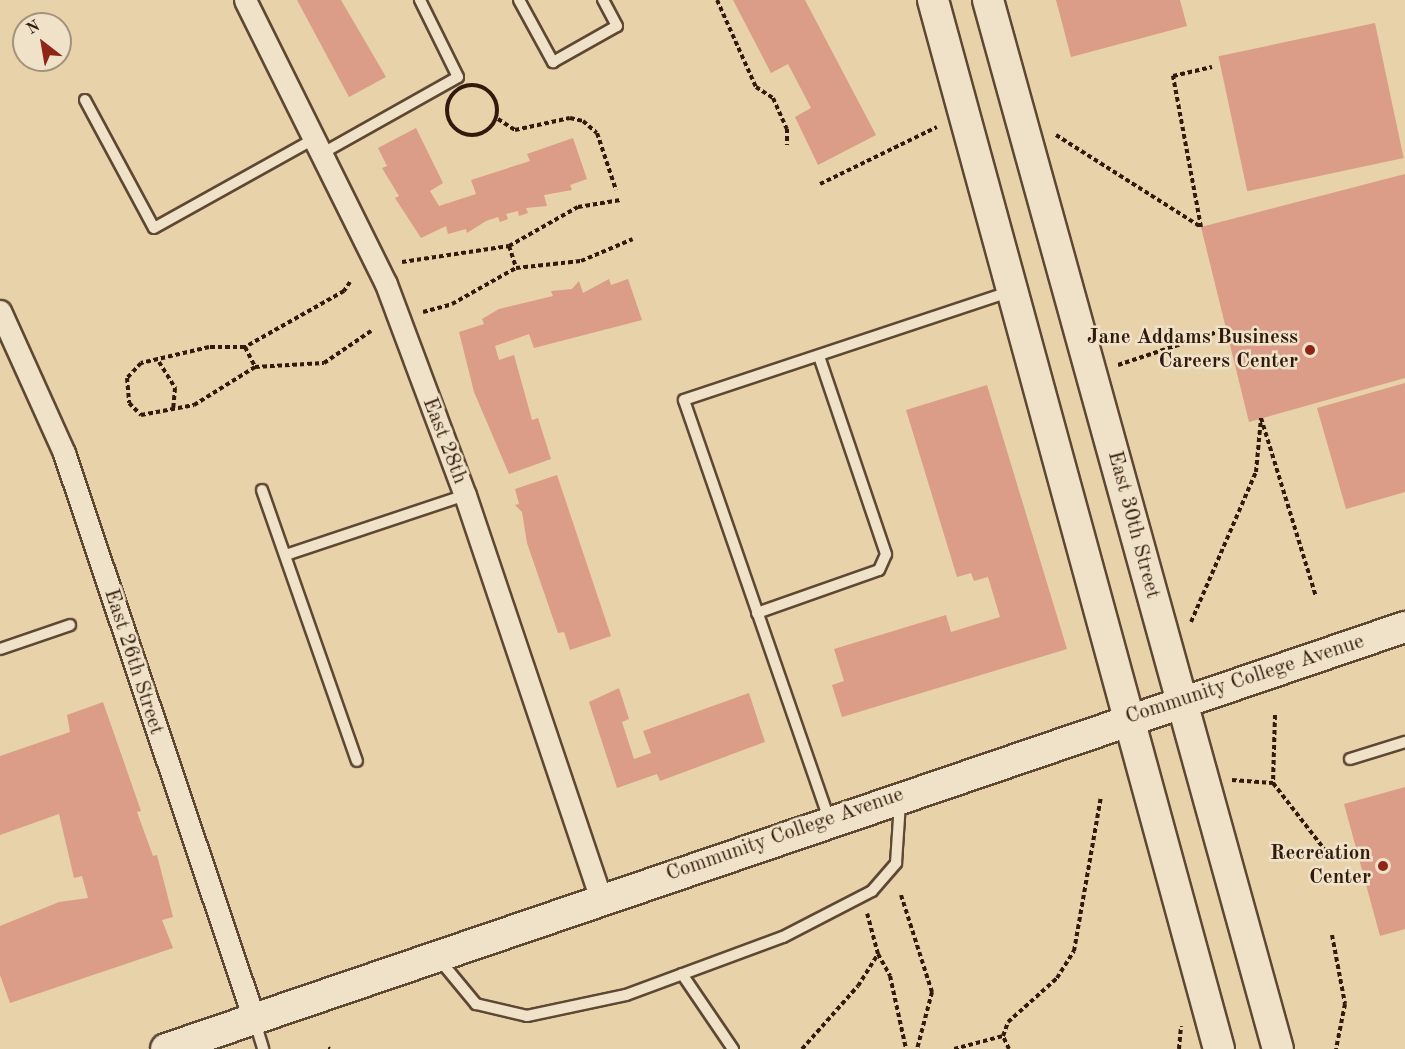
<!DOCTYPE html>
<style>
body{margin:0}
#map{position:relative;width:1405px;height:1049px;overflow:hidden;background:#e7d2aa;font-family:"Old Standard TT",serif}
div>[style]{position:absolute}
.building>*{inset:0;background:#db9d87;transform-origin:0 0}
.path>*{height:4px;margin-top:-2px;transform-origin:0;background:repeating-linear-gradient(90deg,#31190b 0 4.5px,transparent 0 7.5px)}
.path>.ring{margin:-2px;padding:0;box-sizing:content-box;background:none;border:4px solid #31190b;border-radius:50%}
.roads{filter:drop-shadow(2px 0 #5e4733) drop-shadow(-2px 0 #5e4733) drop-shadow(0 2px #5e4733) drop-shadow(0 -2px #5e4733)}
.lane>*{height:10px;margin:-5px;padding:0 5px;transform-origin:5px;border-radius:5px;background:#efe2c8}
.street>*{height:21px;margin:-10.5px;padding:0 10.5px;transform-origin:10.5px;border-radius:10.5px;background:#efe2c8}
.secondary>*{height:30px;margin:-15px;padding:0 15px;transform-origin:15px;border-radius:15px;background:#efe2c8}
.dots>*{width:16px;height:16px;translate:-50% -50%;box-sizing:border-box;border:3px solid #efe2c8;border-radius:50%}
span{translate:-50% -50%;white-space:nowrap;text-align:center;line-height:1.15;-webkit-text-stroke:5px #efe2c8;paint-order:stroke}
.poi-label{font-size:21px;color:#31190b;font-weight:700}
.right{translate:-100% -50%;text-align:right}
.street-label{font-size:21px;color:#31190b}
.north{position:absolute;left:12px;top:12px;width:60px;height:60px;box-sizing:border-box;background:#efe2c8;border:2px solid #a3927c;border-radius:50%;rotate:329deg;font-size:16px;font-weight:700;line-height:24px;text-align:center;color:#31190b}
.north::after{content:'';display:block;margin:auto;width:21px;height:27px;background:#8f2418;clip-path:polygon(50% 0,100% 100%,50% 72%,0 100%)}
</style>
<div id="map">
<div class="building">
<div style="clip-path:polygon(297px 0,341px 0,386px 77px,349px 97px)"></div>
<div style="clip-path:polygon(733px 0,805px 0,876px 135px,818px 165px,795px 117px,811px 108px,788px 64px,771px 73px)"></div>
<div style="clip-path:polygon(1056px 0,1180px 0,1187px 26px,1071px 57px)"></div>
<div style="left:1375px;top:23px;width:138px;height:160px;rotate:78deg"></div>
<div style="clip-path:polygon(416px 128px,443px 183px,430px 191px,439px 206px,476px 194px,471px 180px,530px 161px,527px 154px,573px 138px,587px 179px,570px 185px,572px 190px,544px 195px,547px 206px,526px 208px,528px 213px,519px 216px,518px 211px,506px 214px,508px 219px,500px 222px,498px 217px,486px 221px,467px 233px,466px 229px,448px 234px,446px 226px,421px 238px,395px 198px,399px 196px,382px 168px,387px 166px,378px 148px)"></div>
<div style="clip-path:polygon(1405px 174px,1405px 378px,1249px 422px,1201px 227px)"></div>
<div style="clip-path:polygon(609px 279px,611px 285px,628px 279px,642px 320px,534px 348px,529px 334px,495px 346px,499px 360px,514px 355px,532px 420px,538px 418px,551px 459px,509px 474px,474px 392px,459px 332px,484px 324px,482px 319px,499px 309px,553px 296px,551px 291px,572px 289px,579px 281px,583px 293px)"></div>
<div style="clip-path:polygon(1405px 383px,1405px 492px,1346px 509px,1317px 408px)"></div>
<div style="clip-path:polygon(987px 385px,1067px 649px,842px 717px,832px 685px,844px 681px,834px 649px,946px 615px,951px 632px,1000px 617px,988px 577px,974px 581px,971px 573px,957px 577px,906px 410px)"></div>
<div style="clip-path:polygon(557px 475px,611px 636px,570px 650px,564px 632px,558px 633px,527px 543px,522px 512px,515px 505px,519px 504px,515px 489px)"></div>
<div style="clip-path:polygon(619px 688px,629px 719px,622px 722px,634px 759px,651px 753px,643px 731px,749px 693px,765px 742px,660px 781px,657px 774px,617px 788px,589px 702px)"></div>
<div style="clip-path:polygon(103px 702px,141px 811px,137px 812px,153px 856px,157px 855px,173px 917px,162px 920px,173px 948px,10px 1003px,0 975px,0 926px,59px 902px,88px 898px,82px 876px,74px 878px,59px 814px,0 835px,0 756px,70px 732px,67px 715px)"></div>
<div style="clip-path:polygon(1405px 787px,1405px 929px,1380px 936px,1344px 804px)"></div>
</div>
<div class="path">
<div style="left:717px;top:0;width:95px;rotate:65.9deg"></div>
<div style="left:756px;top:87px;width:20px;rotate:33deg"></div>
<div style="left:773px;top:98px;width:34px;rotate:66deg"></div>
<div style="left:787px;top:129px;width:16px;rotate:90deg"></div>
<div class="ring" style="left:447px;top:85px;width:46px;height:46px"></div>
<div style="left:498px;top:119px;width:20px;rotate:33deg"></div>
<div style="left:515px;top:130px;width:56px;rotate:-12.3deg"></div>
<div style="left:570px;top:118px;width:13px;rotate:13deg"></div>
<div style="left:583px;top:121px;width:18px;rotate:41deg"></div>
<div style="left:597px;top:133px;width:60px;rotate:71.6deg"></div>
<div style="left:1056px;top:135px;width:172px;rotate:32.4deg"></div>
<div style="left:1201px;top:227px;width:154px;rotate:-100.5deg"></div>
<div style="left:1173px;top:76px;width:40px;rotate:-13deg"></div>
<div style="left:820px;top:184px;width:130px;rotate:-26deg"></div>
<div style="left:509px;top:246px;width:23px;rotate:72deg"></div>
<div style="left:402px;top:262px;width:108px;rotate:-8.5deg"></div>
<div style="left:509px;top:246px;width:79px;rotate:-29.5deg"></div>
<div style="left:578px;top:207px;width:43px;rotate:-9.5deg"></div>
<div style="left:350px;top:282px;width:11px;rotate:124deg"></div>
<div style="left:344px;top:291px;width:114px;rotate:150.5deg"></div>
<div style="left:245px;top:347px;width:36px;rotate:180deg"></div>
<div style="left:209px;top:347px;width:70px;rotate:166.8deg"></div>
<div style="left:141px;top:363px;width:21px;rotate:133deg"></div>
<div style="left:127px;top:378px;width:25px;rotate:85deg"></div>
<div style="left:129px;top:403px;width:17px;rotate:45deg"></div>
<div style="left:141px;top:415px;width:54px;rotate:-10.7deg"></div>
<div style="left:194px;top:405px;width:72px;rotate:-31.9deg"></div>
<div style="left:255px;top:367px;width:69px;rotate:-3.3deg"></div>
<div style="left:324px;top:363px;width:57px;rotate:-34.2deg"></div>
<div style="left:423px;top:312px;width:30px;rotate:-15deg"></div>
<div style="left:452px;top:304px;width:73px;rotate:-29.4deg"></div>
<div style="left:516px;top:268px;width:65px;rotate:-6.1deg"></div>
<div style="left:581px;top:261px;width:56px;rotate:-22.9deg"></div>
<div style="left:245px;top:347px;width:22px;rotate:63deg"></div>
<div style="left:159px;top:362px;width:31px;rotate:58deg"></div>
<div style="left:175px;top:388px;width:21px;rotate:95deg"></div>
<div style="left:1118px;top:365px;width:114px;rotate:-18.4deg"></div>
<div style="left:1191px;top:622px;width:163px;rotate:-66.6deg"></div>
<div style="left:1256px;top:472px;width:54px;rotate:-84.7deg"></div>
<div style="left:1261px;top:418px;width:187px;rotate:72.9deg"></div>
<div style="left:1275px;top:715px;width:68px;rotate:91.7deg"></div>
<div style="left:1273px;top:783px;width:90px;rotate:52.2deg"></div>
<div style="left:1232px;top:780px;width:41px;rotate:4.2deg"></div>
<div style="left:901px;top:895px;width:102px;rotate:72.3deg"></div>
<div style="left:932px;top:992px;width:59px;rotate:104.7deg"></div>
<div style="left:1332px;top:935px;width:70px;rotate:79.3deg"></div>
<div style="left:1345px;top:1004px;width:46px;rotate:101.3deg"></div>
<div style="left:878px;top:954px;width:25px;rotate:61deg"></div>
<div style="left:890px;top:976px;width:75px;rotate:77.6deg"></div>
<div style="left:328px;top:1048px;width:2px;rotate:27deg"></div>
<div style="left:802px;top:1049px;width:84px;rotate:-48.4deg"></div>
<div style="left:858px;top:986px;width:38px;rotate:-58deg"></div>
<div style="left:878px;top:954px;width:42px;rotate:-105deg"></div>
<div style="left:954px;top:1049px;width:51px;rotate:-14.9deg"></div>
<div style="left:1009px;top:1049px;width:14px;rotate:-115deg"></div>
<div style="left:1003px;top:1036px;width:15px;rotate:-70deg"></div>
<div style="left:1008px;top:1022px;width:66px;rotate:-41.9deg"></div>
<div style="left:1057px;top:978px;width:32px;rotate:-58deg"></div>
<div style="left:1074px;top:951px;width:156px;rotate:-80.1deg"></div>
<div style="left:1179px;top:1049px;width:23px;rotate:-85deg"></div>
</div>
<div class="roads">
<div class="lane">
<div style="left:519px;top:0;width:71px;rotate:61.3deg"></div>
<div style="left:553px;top:62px;width:73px;rotate:-29.4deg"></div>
<div style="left:617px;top:26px;width:30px;rotate:-118deg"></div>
<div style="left:85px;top:100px;width:145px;rotate:61.7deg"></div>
<div style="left:154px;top:228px;width:183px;rotate:-29.1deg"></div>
<div style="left:321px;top:154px;width:157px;rotate:-29.3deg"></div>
<div style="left:458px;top:77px;width:86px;rotate:-116.3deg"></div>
<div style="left:262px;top:490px;width:287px;rotate:70.7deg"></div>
<div style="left:286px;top:555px;width:189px;rotate:-18.5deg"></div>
<div style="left:757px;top:613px;width:129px;rotate:-19.4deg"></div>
<div style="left:879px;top:570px;width:17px;rotate:-66deg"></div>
<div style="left:886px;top:554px;width:209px;rotate:-108.7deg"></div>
<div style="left:0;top:649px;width:74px;rotate:-18.9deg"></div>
<div style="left:1350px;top:759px;width:58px;rotate:-17.2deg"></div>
<div style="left:829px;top:819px;width:443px;rotate:-109.1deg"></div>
<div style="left:684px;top:400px;width:346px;rotate:-18.4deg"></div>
<div style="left:438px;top:958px;width:60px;rotate:50.4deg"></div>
<div style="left:476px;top:1004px;width:52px;rotate:13.2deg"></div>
<div style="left:527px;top:1016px;width:101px;rotate:-12deg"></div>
<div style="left:626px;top:995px;width:167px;rotate:-20.3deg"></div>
<div style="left:783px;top:937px;width:100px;rotate:-27.3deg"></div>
<div style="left:872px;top:891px;width:37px;rotate:-49deg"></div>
<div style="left:896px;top:863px;width:61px;rotate:-86.2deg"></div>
<div style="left:682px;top:974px;width:91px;rotate:55.8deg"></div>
<div style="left:255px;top:1022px;width:28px;rotate:73deg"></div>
</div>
<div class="street">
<div style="left:245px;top:0;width:317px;rotate:63.6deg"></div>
<div style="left:386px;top:284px;width:225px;rotate:69.5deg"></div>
<div style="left:465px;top:495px;width:426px;rotate:71.4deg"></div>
<div style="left:0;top:311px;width:156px;rotate:65.7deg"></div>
<div style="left:64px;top:453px;width:597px;rotate:71.44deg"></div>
</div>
<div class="secondary">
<div style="left:933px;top:0;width:1087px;rotate:74.75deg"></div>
<div style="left:988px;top:0;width:1088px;rotate:74.55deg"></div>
<div style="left:166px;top:1049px;width:1309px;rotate:-18.81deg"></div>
</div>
</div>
<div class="dots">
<div style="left:1310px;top:350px;background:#8f2418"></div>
<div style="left:1383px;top:866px;background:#8f2418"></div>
</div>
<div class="poi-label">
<span class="right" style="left:1298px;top:350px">Jane Addams Business<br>Careers Center</span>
<span class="right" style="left:1371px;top:866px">Recreation<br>Center</span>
</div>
<div class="street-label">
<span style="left:444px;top:441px;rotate:69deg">East 28th</span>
<span style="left:1133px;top:525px;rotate:75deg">East 30th Street</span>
<span style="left:133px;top:662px;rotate:72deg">East 26th Street</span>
<span style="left:1245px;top:680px;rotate:-18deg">Community College Avenue</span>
<span style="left:785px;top:835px;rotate:-19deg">Community College Avenue</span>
</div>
<div class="north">N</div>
</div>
